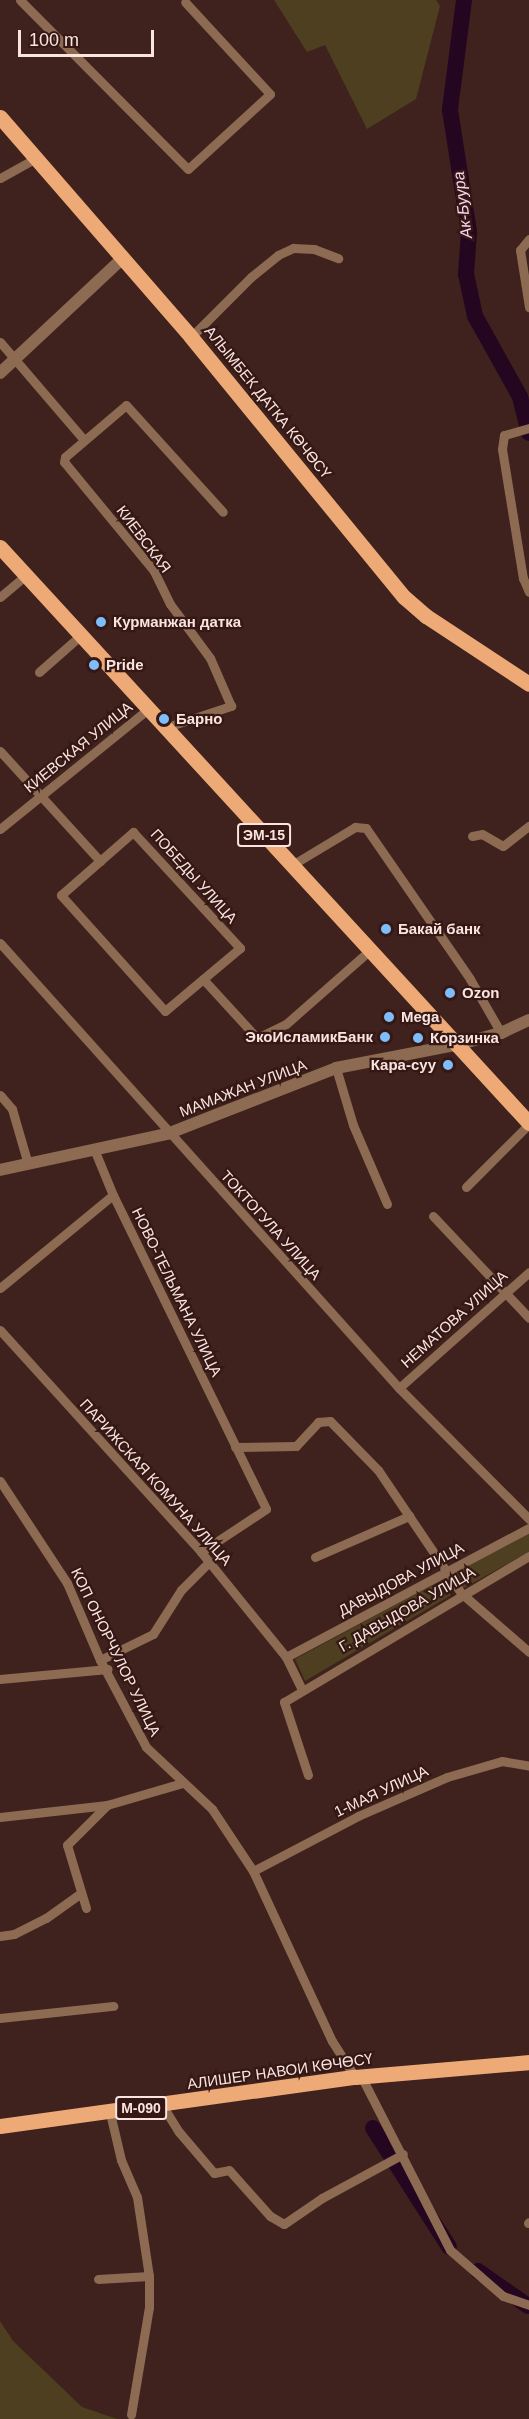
<!DOCTYPE html>
<meta charset="utf-8">
<style>
body{margin:0}
#map{position:relative;width:529px;height:2419px;overflow:hidden;background:#3f221d;font-family:Helvetica,sans-serif}
div>[style]{position:absolute}
.green>*{inset:0;background:#4d3f1f}
.river>*{height:16px;margin:-8px;padding:0 8px;transform-origin:8px;border-radius:8px;background:#240620}
.minor>*{height:9px;margin:-4.5px;padding:0 4.5px;transform-origin:4.5px;border-radius:4.5px;background:#8c6b52}
.tertiary>*{height:12px;margin:-6px;padding:0 6px;transform-origin:6px;border-radius:6px;background:#8c6b52}
.primary>*{height:15px;margin:-7.5px;padding:0 7.5px;transform-origin:7.5px;border-radius:7.5px;background:#eeaa76}
.dots>*{width:16px;height:16px;translate:-50% -50%;box-sizing:border-box;border:3px solid #351814;border-radius:50%}
span{translate:-50% -50%;white-space:nowrap;text-align:center;line-height:1.15;-webkit-text-stroke:4.5px #351814;paint-order:stroke}
.shield-label span{padding:2px 4px;background:#351814;border:2px solid;border-radius:4px;-webkit-text-stroke-width:0}
.shield-label{font-size:14px;color:#f9e4e0;font-weight:700}
.street-label{font-size:15px;color:#f9e4e0}
.poi-label{font-size:15px;color:#f9e4e0;font-weight:700}
.left{translate:0 -50%;text-align:left}
.right{translate:-100% -50%;text-align:right}
.water-label{font-size:16px;color:#f8d3f0;font-style:italic}
.scale{position:absolute;left:18px;top:30px;width:136px;height:27px;box-sizing:border-box;border:3px solid #f9e4e0;border-top:0;padding-left:8px;font-size:18px;line-height:21px;white-space:nowrap;color:#f9e4e0;-webkit-text-stroke:4px #351814;paint-order:stroke}
</style>
<div id="map">
<div class="green">
<div style="clip-path:polygon(274px 0,436px 0,440px 6px,416px 99px,367px 129px,325px 45px,307px 52px)"></div>
<div style="clip-path:polygon(529px 1532px,529px 1552px,462px 1589px,453px 1572px)"></div>
<div style="clip-path:polygon(444px 1579px,453px 1594px,305px 1681px,295px 1659px)"></div>
<div style="clip-path:polygon(0 2321px,13px 2341px,82px 2407px,117px 2419px,0 2419px)"></div>
</div>
<div class="river">
<div style="left:464px;top:0;width:111px;rotate:97.3deg"></div>
<div style="left:450px;top:110px;width:123px;rotate:81.1deg"></div>
<div style="left:469px;top:232px;width:42px;rotate:94.1deg"></div>
<div style="left:466px;top:274px;width:43px;rotate:77.9deg"></div>
<div style="left:475px;top:316px;width:93px;rotate:60.9deg"></div>
<div style="left:520px;top:397px;width:37px;rotate:76deg"></div>
<div style="left:373px;top:2128px;width:141px;rotate:57.4deg"></div>
<div style="left:478px;top:2271px;width:61px;rotate:35deg"></div>
</div>
<div class="minor">
<div style="left:20px;top:0;width:238px;rotate:45.2deg"></div>
<div style="left:188px;top:169px;width:111px;rotate:-42.4deg"></div>
<div style="left:270px;top:94px;width:125px;rotate:-132.7deg"></div>
<div style="left:0;top:178px;width:41px;rotate:-29.1deg"></div>
<div style="left:529px;top:239px;width:14px;rotate:129deg"></div>
<div style="left:520px;top:250px;width:58px;rotate:81deg"></div>
<div style="left:191px;top:337px;width:85px;rotate:-45deg"></div>
<div style="left:251px;top:277px;width:35px;rotate:-39deg"></div>
<div style="left:278px;top:255px;width:17px;rotate:-25deg"></div>
<div style="left:293px;top:248px;width:21px;rotate:3deg"></div>
<div style="left:314px;top:249px;width:26px;rotate:21deg"></div>
<div style="left:0;top:342px;width:128px;rotate:49.4deg"></div>
<div style="left:529px;top:428px;width:26px;rotate:164deg"></div>
<div style="left:504px;top:435px;width:14px;rotate:98deg"></div>
<div style="left:502px;top:449px;width:131px;rotate:80.8deg"></div>
<div style="left:523px;top:578px;width:15px;rotate:67deg"></div>
<div style="left:0;top:597px;width:34px;rotate:-40deg"></div>
<div style="left:39px;top:672px;width:55px;rotate:-41.3deg"></div>
<div style="left:164px;top:728px;width:71px;rotate:-18.2deg"></div>
<div style="left:231px;top:706px;width:52px;rotate:-113.6deg"></div>
<div style="left:210px;top:658px;width:67px;rotate:-126.5deg"></div>
<div style="left:170px;top:604px;width:37px;rotate:-116deg"></div>
<div style="left:154px;top:571px;width:141px;rotate:-129.5deg"></div>
<div style="left:64px;top:462px;width:5px;rotate:-79deg"></div>
<div style="left:65px;top:457px;width:80px;rotate:-40.4deg"></div>
<div style="left:126px;top:405px;width:144px;rotate:47.8deg"></div>
<div style="left:0;top:751px;width:149px;rotate:47.7deg"></div>
<div style="left:0;top:829px;width:189px;rotate:-39deg"></div>
<div style="left:133px;top:832px;width:158px;rotate:47.3deg"></div>
<div style="left:240px;top:948px;width:98px;rotate:140deg"></div>
<div style="left:165px;top:1011px;width:156px;rotate:-131.9deg"></div>
<div style="left:61px;top:895px;width:96px;rotate:-41.2deg"></div>
<div style="left:472px;top:836px;width:10px;rotate:-11deg"></div>
<div style="left:482px;top:834px;width:24px;rotate:30deg"></div>
<div style="left:503px;top:846px;width:33px;rotate:-38deg"></div>
<div style="left:292px;top:865px;width:74px;rotate:-31.1deg"></div>
<div style="left:355px;top:827px;width:11px;rotate:5deg"></div>
<div style="left:366px;top:828px;width:183px;rotate:55.4deg"></div>
<div style="left:470px;top:979px;width:62px;rotate:60.1deg"></div>
<div style="left:0;top:943px;width:598px;rotate:48.12deg"></div>
<div style="left:399px;top:1388px;width:185px;rotate:45.2deg"></div>
<div style="left:203px;top:979px;width:80px;rotate:47.5deg"></div>
<div style="left:257px;top:1038px;width:32px;rotate:-26deg"></div>
<div style="left:286px;top:1024px;width:111px;rotate:-41.3deg"></div>
<div style="left:336px;top:1068px;width:59px;rotate:73.4deg"></div>
<div style="left:353px;top:1125px;width:86px;rotate:66.7deg"></div>
<div style="left:0;top:1095px;width:18px;rotate:49deg"></div>
<div style="left:12px;top:1109px;width:57px;rotate:73.8deg"></div>
<div style="left:94px;top:1149px;width:50px;rotate:67.6deg"></div>
<div style="left:113px;top:1195px;width:349px;rotate:64deg"></div>
<div style="left:266px;top:1509px;width:78px;rotate:146.5deg"></div>
<div style="left:466px;top:1187px;width:89px;rotate:-45deg"></div>
<div style="left:433px;top:1216px;width:140px;rotate:46.7deg"></div>
<div style="left:0;top:1288px;width:146px;rotate:-39.5deg"></div>
<div style="left:0;top:1330px;width:299px;rotate:47.8deg"></div>
<div style="left:201px;top:1552px;width:135px;rotate:51deg"></div>
<div style="left:286px;top:1657px;width:34px;rotate:64deg"></div>
<div style="left:399px;top:1388px;width:174px;rotate:-41.7deg"></div>
<div style="left:235px;top:1447px;width:61px;rotate:-0.9deg"></div>
<div style="left:296px;top:1446px;width:33px;rotate:-47deg"></div>
<div style="left:318px;top:1422px;width:12px;rotate:-5deg"></div>
<div style="left:330px;top:1421px;width:69px;rotate:45.6deg"></div>
<div style="left:378px;top:1470px;width:148px;rotate:56deg"></div>
<div style="left:461px;top:1593px;width:90px;rotate:40.9deg"></div>
<div style="left:0;top:1481px;width:122px;rotate:56.7deg"></div>
<div style="left:67px;top:1583px;width:84px;rotate:66.8deg"></div>
<div style="left:100px;top:1660px;width:98px;rotate:62.1deg"></div>
<div style="left:146px;top:1747px;width:91px;rotate:43.2deg"></div>
<div style="left:212px;top:1809px;width:74px;rotate:56.5deg"></div>
<div style="left:253px;top:1871px;width:187px;rotate:65.1deg"></div>
<div style="left:332px;top:2041px;width:43px;rotate:57.4deg"></div>
<div style="left:315px;top:1557px;width:103px;rotate:-23.6deg"></div>
<div style="left:286px;top:1657px;width:275px;rotate:-28deg"></div>
<div style="left:100px;top:1660px;width:59px;rotate:-26.1deg"></div>
<div style="left:153px;top:1634px;width:52px;rotate:-57.5deg"></div>
<div style="left:181px;top:1590px;width:40px;rotate:-45deg"></div>
<div style="left:0;top:1679px;width:108px;rotate:-5.3deg"></div>
<div style="left:308px;top:1775px;width:77px;rotate:-108.2deg"></div>
<div style="left:284px;top:1702px;width:285px;rotate:-30.8deg"></div>
<div style="left:0;top:1817px;width:108px;rotate:-6.4deg"></div>
<div style="left:253px;top:1871px;width:119px;rotate:-27.6deg"></div>
<div style="left:358px;top:1816px;width:97px;rotate:-23.7deg"></div>
<div style="left:447px;top:1777px;width:57px;rotate:-16.2deg"></div>
<div style="left:502px;top:1761px;width:27px;rotate:10deg"></div>
<div style="left:86px;top:1908px;width:66px;rotate:-106.8deg"></div>
<div style="left:67px;top:1845px;width:57px;rotate:-45deg"></div>
<div style="left:107px;top:1805px;width:78px;rotate:-16.3deg"></div>
<div style="left:0;top:1936px;width:14px;rotate:-8deg"></div>
<div style="left:14px;top:1934px;width:36px;rotate:-27deg"></div>
<div style="left:46px;top:1918px;width:43px;rotate:-35.5deg"></div>
<div style="left:0;top:2018px;width:114px;rotate:-6.1deg"></div>
<div style="left:361px;top:2076px;width:195px;rotate:62.9deg"></div>
<div style="left:450px;top:2250px;width:70px;rotate:41deg"></div>
<div style="left:503px;top:2296px;width:28px;rotate:19deg"></div>
<div style="left:162px;top:2105px;width:32px;rotate:58deg"></div>
<div style="left:179px;top:2132px;width:54px;rotate:49.5deg"></div>
<div style="left:214px;top:2173px;width:15px;rotate:-11deg"></div>
<div style="left:229px;top:2170px;width:62px;rotate:48.3deg"></div>
<div style="left:270px;top:2216px;width:16px;rotate:30deg"></div>
<div style="left:284px;top:2224px;width:46px;rotate:-34.4deg"></div>
<div style="left:322px;top:2198px;width:92px;rotate:-28.5deg"></div>
<div style="left:110px;top:2113px;width:48px;rotate:76.8deg"></div>
<div style="left:121px;top:2160px;width:40px;rotate:66.6deg"></div>
<div style="left:137px;top:2197px;width:80px;rotate:81.4deg"></div>
<div style="left:149px;top:2276px;width:31px;rotate:90deg"></div>
<div style="left:149px;top:2307px;width:109px;rotate:99.5deg"></div>
<div style="left:528px;top:2223px;width:1px;rotate:-45deg"></div>
<div style="left:98px;top:2279px;width:51px;rotate:-3.4deg"></div>
</div>
<div class="tertiary">
<div style="left:0;top:373px;width:168px;rotate:-43.1deg"></div>
<div style="left:0;top:1170px;width:171px;rotate:-12.2deg"></div>
<div style="left:167px;top:1134px;width:181px;rotate:-21.3deg"></div>
<div style="left:336px;top:1068px;width:122px;rotate:-10.9deg"></div>
<div style="left:456px;top:1045px;width:47px;rotate:-14.9deg"></div>
<div style="left:501px;top:1033px;width:31px;rotate:-25deg"></div>
</div>
<div class="primary">
<div style="left:0;top:117px;width:291px;rotate:49deg"></div>
<div style="left:191px;top:337px;width:336px;rotate:50.7deg"></div>
<div style="left:404px;top:597px;width:29px;rotate:41deg"></div>
<div style="left:426px;top:616px;width:123px;rotate:33.4deg"></div>
<div style="left:0;top:547px;width:782px;rotate:47.44deg"></div>
<div style="left:0;top:2126px;width:358px;rotate:-7.9deg"></div>
<div style="left:355px;top:2077px;width:175px;rotate:-4.9deg"></div>
</div>
<div class="dots">
<div style="left:101px;top:622px;background:#7fbdfa"></div>
<div style="left:94px;top:665px;background:#7fbdfa"></div>
<div style="left:164px;top:719px;background:#7fbdfa"></div>
<div style="left:386px;top:929px;background:#7fbdfa"></div>
<div style="left:450px;top:993px;background:#7fbdfa"></div>
<div style="left:389px;top:1017px;background:#7fbdfa"></div>
<div style="left:385px;top:1037px;background:#7fbdfa"></div>
<div style="left:418px;top:1038px;background:#7fbdfa"></div>
<div style="left:448px;top:1065px;background:#7fbdfa"></div>
</div>
<div class="shield-label">
<span style="left:264px;top:835px">ЭМ-15</span>
<span style="left:141px;top:2108px">М-090</span>
</div>
<div class="street-label">
<span style="left:268px;top:402px;rotate:51deg">АЛЫМБЕК ДАТКА КӨЧӨСҮ</span>
<span style="left:144px;top:539px;rotate:53deg">КИЕВСКАЯ</span>
<span style="left:78px;top:747px;rotate:-39deg">КИЕВСКАЯ УЛИЦА</span>
<span style="left:194px;top:876px;rotate:48deg">ПОБЕДЫ УЛИЦА</span>
<span style="left:243px;top:1088px;rotate:-21deg">МАМАЖАН УЛИЦА</span>
<span style="left:271px;top:1225px;rotate:48deg">ТОКТОГУЛА УЛИЦА</span>
<span style="left:177px;top:1292px;rotate:64deg">НОВО-ТЕЛЬМАНА УЛИЦА</span>
<span style="left:454px;top:1319px;rotate:-42deg">НЕМАТОВА УЛИЦА</span>
<span style="left:156px;top:1482px;rotate:48deg">ПАРИЖСКАЯ КОМУНА УЛИЦА</span>
<span style="left:401px;top:1579px;rotate:-28deg">ДАВЫДОВА УЛИЦА</span>
<span style="left:407px;top:1609px;rotate:-30deg">Г. ДАВЫДОВА УЛИЦА</span>
<span style="left:116px;top:1652px;rotate:64deg">КОП ОНОРЧУЛОР УЛИЦА</span>
<span style="left:381px;top:1791px;rotate:-25deg">1-МАЯ УЛИЦА</span>
<span style="left:280px;top:2071px;rotate:-8deg">АЛИШЕР НАВОИ КӨЧӨСҮ</span>
</div>
<div class="poi-label">
<span class="left" style="left:113px;top:622px">Курманжан датка</span>
<span class="left" style="left:106px;top:665px">Pride</span>
<span class="left" style="left:176px;top:719px">Барно</span>
<span class="left" style="left:398px;top:929px">Бакай банк</span>
<span class="left" style="left:462px;top:993px">Ozon</span>
<span class="left" style="left:401px;top:1017px">Mega</span>
<span class="right" style="left:373px;top:1037px">ЭкоИсламикБанк</span>
<span class="left" style="left:430px;top:1038px">Корзинка</span>
<span class="right" style="left:436px;top:1065px">Кара-суу</span>
</div>
<div class="water-label">
<span style="left:463px;top:205px;rotate:-97deg">Ак-Буура</span>
</div>
<div class="scale">100 m</div>
</div>
